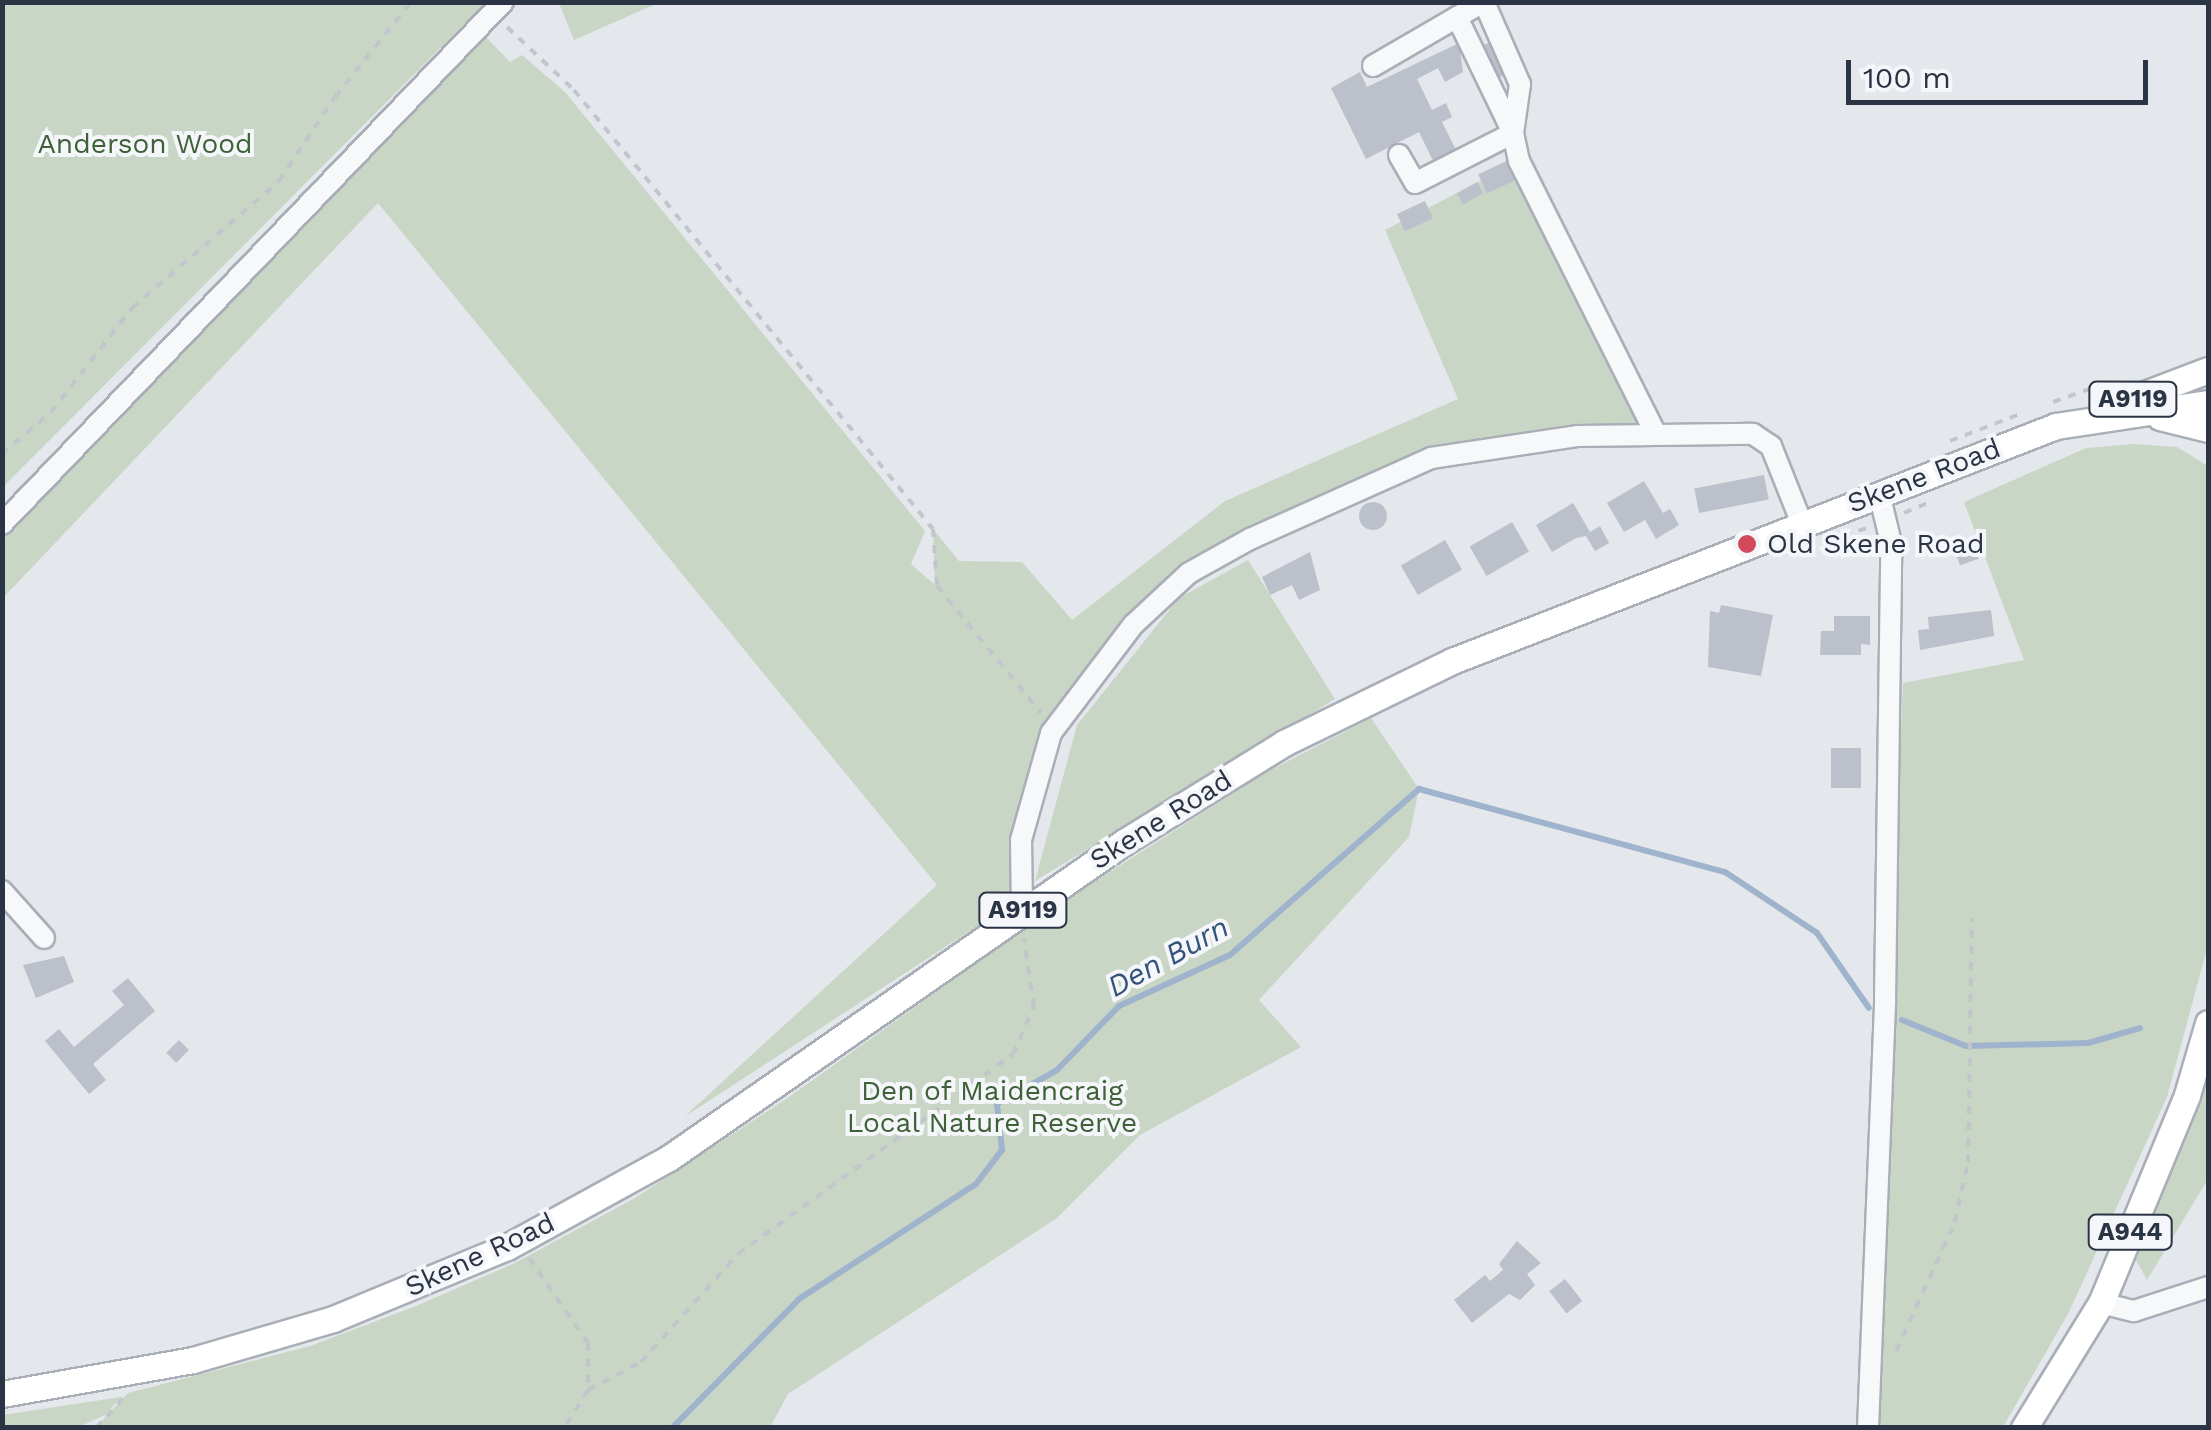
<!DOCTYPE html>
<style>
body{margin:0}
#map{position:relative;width:2211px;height:1430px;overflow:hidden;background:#e4e7ec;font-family:"Work Sans",sans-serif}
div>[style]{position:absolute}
.green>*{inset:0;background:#c9d6c5}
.stream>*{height:6px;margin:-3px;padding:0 3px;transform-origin:3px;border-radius:3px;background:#9fb4cc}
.building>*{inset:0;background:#bbc0ca;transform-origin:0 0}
.round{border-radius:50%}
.path>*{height:4px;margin-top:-2px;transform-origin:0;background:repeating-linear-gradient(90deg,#c2c5cb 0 8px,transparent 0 16px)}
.roads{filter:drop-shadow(2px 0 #a9aeb7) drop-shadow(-2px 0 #a9aeb7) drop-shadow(0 2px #a9aeb7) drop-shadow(0 -2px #a9aeb7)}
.minor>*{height:20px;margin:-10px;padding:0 10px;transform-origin:10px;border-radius:10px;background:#f7f8fa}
.major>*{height:25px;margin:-12.5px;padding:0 12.5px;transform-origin:12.5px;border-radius:12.5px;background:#fff}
.dots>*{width:28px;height:28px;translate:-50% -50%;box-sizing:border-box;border:5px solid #f4f6f9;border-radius:50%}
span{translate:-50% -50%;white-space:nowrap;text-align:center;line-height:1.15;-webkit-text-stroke:8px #f4f6f9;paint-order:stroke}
.shield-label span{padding:2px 8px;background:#f4f6f9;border:2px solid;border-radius:8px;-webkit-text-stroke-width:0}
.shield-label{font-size:25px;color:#2b3445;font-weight:700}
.park-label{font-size:28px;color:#3f6138}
.street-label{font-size:28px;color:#2b3445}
.poi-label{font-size:28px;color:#2b3445}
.left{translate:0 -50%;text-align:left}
.water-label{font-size:30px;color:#34527a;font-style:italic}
.frame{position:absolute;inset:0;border:5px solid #2b3445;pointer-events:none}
.scale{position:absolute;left:1846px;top:60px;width:302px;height:45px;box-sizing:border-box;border:5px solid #2b3445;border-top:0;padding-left:12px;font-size:30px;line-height:35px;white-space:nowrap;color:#2b3445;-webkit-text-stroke:8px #f4f6f9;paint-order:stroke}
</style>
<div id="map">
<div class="green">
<div style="clip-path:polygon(3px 2px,485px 3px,3px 487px,2px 3px)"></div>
<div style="clip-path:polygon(559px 3px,658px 3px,574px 40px)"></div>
<div style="clip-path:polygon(485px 36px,510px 62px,522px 55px,565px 92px,925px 531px,911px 564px,935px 585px,933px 529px,959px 561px,1022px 562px,1072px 620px,1225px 501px,1458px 399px,1385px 230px,1519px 161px,1656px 435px,1479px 446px,1189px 573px,1054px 728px,1021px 840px,1022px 897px,684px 1117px,937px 885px,378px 203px,3px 598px,3px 539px)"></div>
<div style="clip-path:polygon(2133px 444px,2177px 447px,2208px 466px,2208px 945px,2167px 1097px,2069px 1312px,2003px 1427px,1868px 1428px,1903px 683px,2024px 660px,1964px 502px,2086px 448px)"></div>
<div style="clip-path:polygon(1248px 560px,1335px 699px,1035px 881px,1077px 725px,1179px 598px)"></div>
<div style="clip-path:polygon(1371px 718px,1419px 789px,1409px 837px,1259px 1000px,1301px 1047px,1140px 1135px,1057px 1218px,788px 1394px,770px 1427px,96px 1427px,128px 1393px,310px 1346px,416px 1306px,515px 1263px,635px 1198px,789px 1097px,1064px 901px,1267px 772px)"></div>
<div style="clip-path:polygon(2208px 1073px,2208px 1179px,2147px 1280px,2136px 1260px)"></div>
<div style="clip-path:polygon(121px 1397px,105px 1415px,83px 1425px,3px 1425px,3px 1415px)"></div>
</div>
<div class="stream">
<div style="left:1902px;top:1020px;width:69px;rotate:22.1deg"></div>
<div style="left:1966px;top:1046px;width:122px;rotate:-1.4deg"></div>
<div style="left:2088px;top:1043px;width:54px;rotate:-16.1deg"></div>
<div style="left:672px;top:1428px;width:181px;rotate:-45.4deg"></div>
<div style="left:799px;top:1299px;width:211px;rotate:-33deg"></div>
<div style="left:976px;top:1184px;width:43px;rotate:-52.6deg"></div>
<div style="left:1002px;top:1150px;width:46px;rotate:-96.2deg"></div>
<div style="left:997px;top:1104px;width:69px;rotate:-29.5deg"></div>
<div style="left:1057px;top:1070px;width:89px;rotate:-45.9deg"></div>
<div style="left:1119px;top:1006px;width:122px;rotate:-24.7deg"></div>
<div style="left:1230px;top:955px;width:252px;rotate:-41.3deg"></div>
<div style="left:1419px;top:789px;width:317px;rotate:15.2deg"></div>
<div style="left:1725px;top:872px;width:110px;rotate:33.5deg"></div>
<div style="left:1817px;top:933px;width:91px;rotate:55.3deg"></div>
</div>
<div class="building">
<div style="left:1490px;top:42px;width:36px;height:12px;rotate:63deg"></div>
<div style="clip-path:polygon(1459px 43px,1463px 72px,1445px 82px,1438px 68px,1417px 79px,1432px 110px,1446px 103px,1452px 117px,1442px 122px,1460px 158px,1437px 169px,1419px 132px,1366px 159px,1331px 88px,1360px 72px,1367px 87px)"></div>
<div style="left:1509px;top:160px;width:21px;height:34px;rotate:65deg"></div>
<div style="left:1477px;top:182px;width:13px;height:23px;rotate:61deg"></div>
<div style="left:1425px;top:201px;width:19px;height:31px;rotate:65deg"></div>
<div style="left:1764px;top:475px;width:25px;height:71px;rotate:79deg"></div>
<div style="clip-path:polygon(1644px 481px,1663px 513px,1670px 509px,1679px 525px,1656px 539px,1645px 520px,1624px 532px,1607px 503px)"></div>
<div class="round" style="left:1359px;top:502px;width:28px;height:28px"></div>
<div style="clip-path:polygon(1573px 503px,1590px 532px,1600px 526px,1609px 543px,1595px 551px,1586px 536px,1576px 538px,1552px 552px,1536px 525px)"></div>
<div style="left:1512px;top:522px;width:34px;height:49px;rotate:60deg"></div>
<div style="left:1972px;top:539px;width:21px;height:20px;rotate:71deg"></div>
<div style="left:1445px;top:540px;width:34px;height:51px;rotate:60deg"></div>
<div style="clip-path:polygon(1310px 552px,1320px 590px,1299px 600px,1292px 585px,1270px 595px,1262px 577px)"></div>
<div style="clip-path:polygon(1721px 605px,1773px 615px,1761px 676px,1708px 667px,1710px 611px,1719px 613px)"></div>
<div style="clip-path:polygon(1991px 610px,1994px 636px,1920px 650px,1918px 630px,1929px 629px,1928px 617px)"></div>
<div style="clip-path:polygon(1834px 616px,1870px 616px,1870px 645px,1861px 644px,1861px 655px,1820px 655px,1821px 631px,1834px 631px)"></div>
<div style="left:1831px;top:748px;width:30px;height:40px"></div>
<div style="clip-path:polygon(64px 956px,74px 982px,36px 998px,23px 965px)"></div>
<div style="clip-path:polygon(128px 978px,155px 1011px,93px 1064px,106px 1080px,89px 1094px,45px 1041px,59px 1029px,74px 1047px,124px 1005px,112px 991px)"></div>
<div style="left:179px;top:1040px;width:14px;height:18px;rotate:45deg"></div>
<div style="clip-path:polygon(1517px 1241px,1541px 1263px,1527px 1274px,1535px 1285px,1520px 1300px,1509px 1294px,1472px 1323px,1454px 1300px,1485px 1275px,1490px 1281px,1503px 1270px,1499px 1264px)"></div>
<div style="left:1565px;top:1279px;width:28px;height:20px;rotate:52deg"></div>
</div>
<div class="path">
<div style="left:507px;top:27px;width:92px;rotate:43.2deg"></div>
<div style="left:574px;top:90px;width:567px;rotate:50.72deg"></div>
<div style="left:933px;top:529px;width:57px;rotate:86deg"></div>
<div style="left:937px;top:586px;width:164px;rotate:50.7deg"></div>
<div style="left:2053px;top:402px;width:51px;rotate:-19.5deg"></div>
<div style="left:1950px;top:441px;width:75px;rotate:-21.1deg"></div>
<div style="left:2px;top:454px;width:65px;rotate:-40.6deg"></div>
<div style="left:51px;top:412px;width:132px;rotate:-52.1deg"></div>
<div style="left:132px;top:308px;width:194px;rotate:-40.8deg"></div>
<div style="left:279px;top:181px;width:101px;rotate:-56.3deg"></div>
<div style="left:335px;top:97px;width:122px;rotate:-51.3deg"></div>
<div style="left:1904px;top:513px;width:30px;rotate:-23deg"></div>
<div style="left:1843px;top:535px;width:25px;rotate:-16deg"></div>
<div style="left:529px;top:1258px;width:103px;rotate:55.2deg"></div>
<div style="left:588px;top:1343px;width:47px;rotate:90deg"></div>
<div style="left:588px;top:1390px;width:45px;rotate:122.3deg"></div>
<div style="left:1896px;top:1351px;width:142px;rotate:-65.4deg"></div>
<div style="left:1955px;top:1222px;width:61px;rotate:-77.8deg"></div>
<div style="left:1968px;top:1162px;width:244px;rotate:-89.1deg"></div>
<div style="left:588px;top:1390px;width:60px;rotate:-27.8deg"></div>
<div style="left:641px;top:1362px;width:145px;rotate:-48.1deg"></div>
<div style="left:738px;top:1254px;width:340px;rotate:-36deg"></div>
<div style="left:1013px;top:1054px;width:52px;rotate:-66.4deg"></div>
<div style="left:1034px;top:1006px;width:68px;rotate:-98.5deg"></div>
<div style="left:96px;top:1428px;width:45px;rotate:-47.7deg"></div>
</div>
<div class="roads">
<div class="minor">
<div style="left:1484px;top:2px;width:90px;rotate:66.3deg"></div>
<div style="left:1520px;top:84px;width:49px;rotate:98.1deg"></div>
<div style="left:1457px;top:17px;width:129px;rotate:64.2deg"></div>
<div style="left:1373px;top:66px;width:127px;rotate:-30.2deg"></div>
<div style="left:1399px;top:155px;width:32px;rotate:60deg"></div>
<div style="left:1415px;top:183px;width:110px;rotate:-27deg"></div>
<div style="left:1513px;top:133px;width:29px;rotate:78deg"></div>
<div style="left:1519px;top:161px;width:306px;rotate:63.4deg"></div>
<div style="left:2px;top:524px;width:724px;rotate:-46.18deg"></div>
<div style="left:2px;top:891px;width:63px;rotate:48.2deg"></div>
<div style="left:1022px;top:911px;width:71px;rotate:-90.8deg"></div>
<div style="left:1021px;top:840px;width:111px;rotate:-74.3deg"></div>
<div style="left:1051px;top:733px;width:136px;rotate:-52.8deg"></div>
<div style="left:1133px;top:625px;width:76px;rotate:-42.9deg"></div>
<div style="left:1189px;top:573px;width:70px;rotate:-29.1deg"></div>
<div style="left:1250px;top:539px;width:198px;rotate:-24.1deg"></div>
<div style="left:1431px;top:458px;width:149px;rotate:-8.5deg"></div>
<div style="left:1578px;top:436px;width:175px;rotate:-0.7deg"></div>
<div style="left:1753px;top:434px;width:22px;rotate:34deg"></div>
<div style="left:1771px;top:446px;width:84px;rotate:68.3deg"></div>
<div style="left:2101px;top:1303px;width:34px;rotate:14deg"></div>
<div style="left:2134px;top:1311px;width:78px;rotate:-18deg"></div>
<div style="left:1868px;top:1428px;width:428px;rotate:-87.7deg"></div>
<div style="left:1885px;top:1000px;width:457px;rotate:-89.2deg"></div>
<div style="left:1891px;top:543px;width:51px;rotate:-103.5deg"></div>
</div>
<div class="major">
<div style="left:2108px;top:408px;width:107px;rotate:-20.8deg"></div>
<div style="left:2160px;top:417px;width:49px;rotate:14deg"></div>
<div style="left:2px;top:1394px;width:194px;rotate:-10.1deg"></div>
<div style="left:193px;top:1360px;width:146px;rotate:-16.3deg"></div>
<div style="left:333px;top:1319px;width:188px;rotate:-22.5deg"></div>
<div style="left:507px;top:1247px;width:185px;rotate:-28.8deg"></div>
<div style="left:669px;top:1158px;width:554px;rotate:-34.78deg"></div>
<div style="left:1124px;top:842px;width:188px;rotate:-31.7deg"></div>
<div style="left:1284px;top:743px;width:187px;rotate:-26deg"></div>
<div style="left:1452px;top:661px;width:648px;rotate:-21.26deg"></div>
<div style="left:2056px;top:426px;width:154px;rotate:-8.6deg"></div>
<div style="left:2024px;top:1428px;width:147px;rotate:-58.4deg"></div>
<div style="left:2101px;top:1303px;width:225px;rotate:-67.5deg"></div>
<div style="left:2187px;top:1095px;width:75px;rotate:-73.7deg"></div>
</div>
</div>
<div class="dots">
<div style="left:1747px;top:544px;background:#d1495b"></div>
</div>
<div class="shield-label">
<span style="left:2133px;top:399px">A9119</span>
<span style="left:1023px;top:910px">A9119</span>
<span style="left:2130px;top:1232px">A944</span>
</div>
<div class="park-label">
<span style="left:145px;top:144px">Anderson Wood</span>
<span style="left:992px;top:1107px">Den of Maidencraig<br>Local Nature Reserve</span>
</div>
<div class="street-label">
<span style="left:1924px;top:476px;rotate:-21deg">Skene Road</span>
<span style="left:1161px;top:820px;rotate:-32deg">Skene Road</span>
<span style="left:480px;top:1255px;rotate:-25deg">Skene Road</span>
</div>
<div class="poi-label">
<span class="left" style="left:1767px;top:544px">Old Skene Road</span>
</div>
<div class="water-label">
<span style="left:1168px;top:957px;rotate:-29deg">Den Burn</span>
</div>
<div class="frame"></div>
<div class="scale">100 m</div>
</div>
